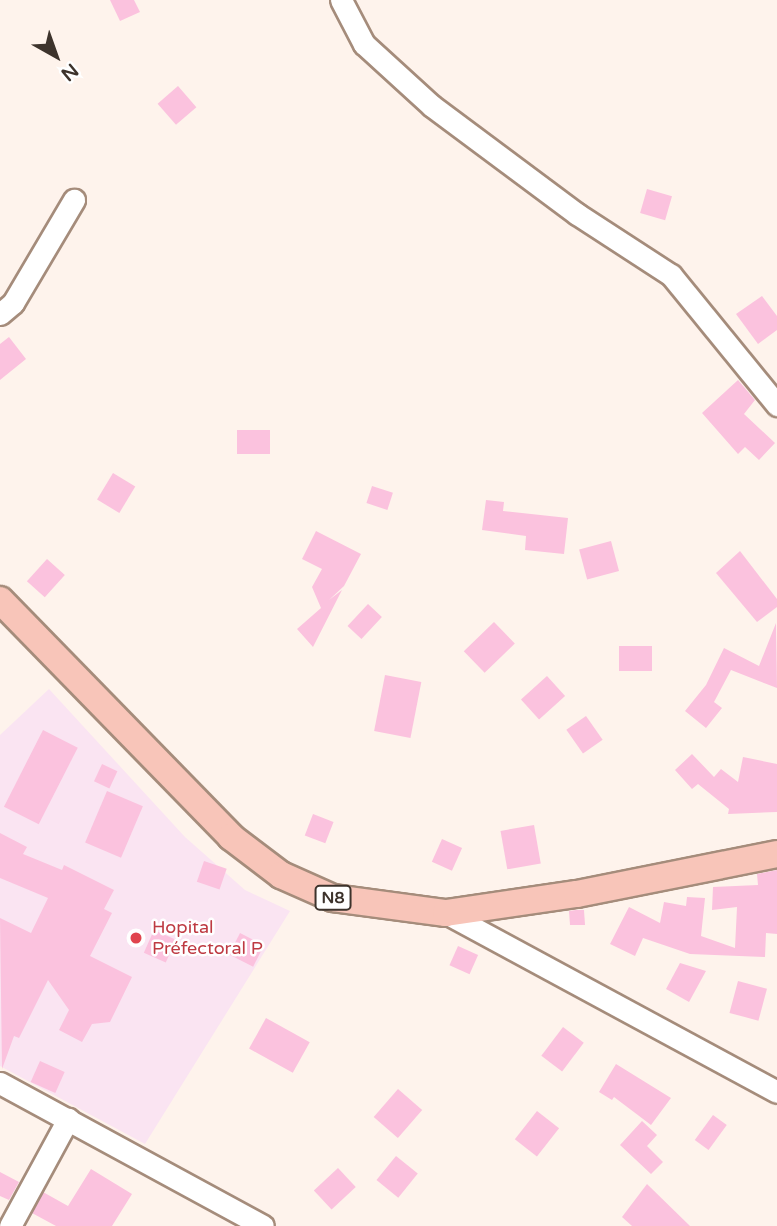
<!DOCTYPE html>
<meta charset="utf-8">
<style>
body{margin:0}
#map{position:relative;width:777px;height:1226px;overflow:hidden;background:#fef3ec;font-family:"Varela Round",sans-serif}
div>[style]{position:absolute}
.medical>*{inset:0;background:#fae4f2}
.building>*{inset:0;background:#fbc2de;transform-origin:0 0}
.roads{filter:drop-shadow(2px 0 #a58c7b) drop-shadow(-2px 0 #a58c7b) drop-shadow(0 2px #a58c7b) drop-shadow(0 -2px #a58c7b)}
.minor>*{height:21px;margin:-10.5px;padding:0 10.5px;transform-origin:10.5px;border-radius:10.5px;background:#fff}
.major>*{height:26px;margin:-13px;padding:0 13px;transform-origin:13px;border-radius:13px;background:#f8c5b9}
.dots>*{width:19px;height:19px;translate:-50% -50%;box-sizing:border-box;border:4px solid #fff;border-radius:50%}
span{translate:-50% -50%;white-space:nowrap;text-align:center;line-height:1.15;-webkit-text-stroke:5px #fff;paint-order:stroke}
.shield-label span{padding:2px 5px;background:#fff;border:2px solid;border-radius:5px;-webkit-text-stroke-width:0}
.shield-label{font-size:16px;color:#3d332c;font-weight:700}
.health-label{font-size:18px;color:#be3a42}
.left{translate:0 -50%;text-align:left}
.north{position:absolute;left:21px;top:21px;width:70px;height:70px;-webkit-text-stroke:5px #fff;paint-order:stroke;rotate:140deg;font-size:19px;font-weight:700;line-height:28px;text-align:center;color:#3d332c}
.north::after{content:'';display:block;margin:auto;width:24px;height:32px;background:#3d332c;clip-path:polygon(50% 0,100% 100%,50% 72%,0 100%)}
</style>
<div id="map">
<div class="medical">
<div style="clip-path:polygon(49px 689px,185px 837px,245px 890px,290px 911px,145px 1144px,0 1066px,0 735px)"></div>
</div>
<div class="building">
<div style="clip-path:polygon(110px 0,134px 0,140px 12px,120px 21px)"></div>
<div style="left:178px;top:86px;width:28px;height:27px;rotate:49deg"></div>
<div style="left:647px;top:189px;width:26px;height:25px;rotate:16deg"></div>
<div style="clip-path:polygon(762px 296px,777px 316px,777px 330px,758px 344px,736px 314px)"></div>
<div style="clip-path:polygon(9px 337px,26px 359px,0 380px,0 344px)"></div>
<div style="clip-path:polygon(738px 380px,755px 400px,744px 414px,775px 443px,759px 460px,745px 447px,738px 454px,702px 413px)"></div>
<div style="left:270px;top:430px;width:24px;height:33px;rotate:90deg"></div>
<div style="left:113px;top:473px;width:26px;height:31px;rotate:31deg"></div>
<div style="left:372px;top:486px;width:22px;height:18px;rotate:18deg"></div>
<div style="clip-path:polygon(486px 500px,504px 502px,503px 511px,568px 518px,564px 554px,525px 550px,526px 536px,482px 530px)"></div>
<div style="clip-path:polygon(316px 531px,361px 554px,344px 586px,329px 600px,342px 590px,313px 647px,297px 629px,321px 608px,312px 587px,322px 569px,302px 559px)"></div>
<div style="left:611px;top:541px;width:31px;height:33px;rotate:75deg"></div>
<div style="clip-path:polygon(740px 551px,777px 599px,777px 607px,757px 622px,716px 573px)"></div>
<div style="left:47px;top:559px;width:24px;height:30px;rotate:42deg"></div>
<div style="left:368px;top:604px;width:19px;height:30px;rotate:43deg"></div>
<div style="left:494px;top:622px;width:30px;height:42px;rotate:46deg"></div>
<div style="clip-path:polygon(776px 623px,777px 688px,731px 670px,714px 702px,722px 708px,706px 728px,685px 711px,706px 685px,724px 648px,759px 666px)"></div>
<div style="left:619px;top:646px;width:33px;height:25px"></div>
<div style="left:385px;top:675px;width:37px;height:57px;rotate:11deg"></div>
<div style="left:547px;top:676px;width:27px;height:35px;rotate:48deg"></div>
<div style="left:586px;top:716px;width:29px;height:24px;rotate:55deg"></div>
<div style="left:43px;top:730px;width:39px;height:86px;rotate:27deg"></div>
<div style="clip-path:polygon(692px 754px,714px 777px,721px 769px,738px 782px,743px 757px,777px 764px,777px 812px,728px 814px,729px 809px,698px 784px,692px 789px,675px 770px)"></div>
<div style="left:102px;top:764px;width:17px;height:19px;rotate:25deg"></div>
<div style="left:107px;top:791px;width:39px;height:56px;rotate:23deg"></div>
<div style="left:313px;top:814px;width:22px;height:23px;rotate:21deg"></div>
<div style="left:534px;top:825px;width:39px;height:34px;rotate:80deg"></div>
<div style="clip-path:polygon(0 833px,27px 847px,23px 854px,62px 870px,64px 865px,114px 890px,104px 909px,112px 913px,90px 956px,132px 977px,110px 1022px,92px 1024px,82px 1042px,59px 1030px,69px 1010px,48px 980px,19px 1038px,14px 1036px,2px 1069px,0 918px,31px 933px,48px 898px,0 878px)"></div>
<div style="left:442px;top:839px;width:22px;height:25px;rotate:24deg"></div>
<div style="left:204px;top:861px;width:24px;height:22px;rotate:19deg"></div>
<div style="clip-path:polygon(777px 870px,777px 934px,766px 933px,765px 957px,690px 954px,643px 938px,635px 956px,610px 944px,629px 907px,660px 923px,664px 902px,686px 906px,687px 897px,705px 898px,701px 936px,735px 948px,737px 907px,712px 910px,713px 887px,758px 885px,757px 874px)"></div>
<div style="clip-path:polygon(576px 910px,584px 910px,585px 925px,570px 925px,569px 911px)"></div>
<div style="left:154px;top:930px;width:24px;height:25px;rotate:24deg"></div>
<div style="left:240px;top:933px;width:27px;height:24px;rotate:27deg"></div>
<div style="left:458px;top:946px;width:22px;height:21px;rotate:24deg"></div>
<div style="clip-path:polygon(680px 963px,706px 971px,689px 1002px,666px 989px)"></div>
<div style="left:738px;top:981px;width:30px;height:33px;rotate:15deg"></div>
<div style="left:266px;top:1018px;width:50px;height:35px;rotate:29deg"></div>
<div style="left:563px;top:1027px;width:26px;height:36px;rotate:37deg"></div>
<div style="left:40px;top:1061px;width:27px;height:23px;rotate:24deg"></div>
<div style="clip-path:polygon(616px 1064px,671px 1098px,651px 1125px,614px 1097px,612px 1100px,599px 1092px)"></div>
<div style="left:398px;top:1089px;width:32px;height:37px;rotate:41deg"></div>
<div style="left:537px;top:1111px;width:28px;height:36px;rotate:38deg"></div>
<div style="left:713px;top:1115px;width:17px;height:31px;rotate:36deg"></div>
<div style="clip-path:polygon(642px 1121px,657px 1135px,647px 1146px,663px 1162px,651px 1174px,620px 1145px)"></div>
<div style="left:396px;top:1156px;width:28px;height:31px;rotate:39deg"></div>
<div style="left:338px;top:1168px;width:26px;height:33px;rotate:47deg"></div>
<div style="clip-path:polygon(91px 1169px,132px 1194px,112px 1226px,56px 1226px,32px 1213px,43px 1192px,68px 1206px)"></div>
<div style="clip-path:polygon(0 1172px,19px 1182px,9px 1200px,0 1196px)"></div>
<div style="clip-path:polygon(647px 1184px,690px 1226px,632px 1226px,622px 1217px)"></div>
</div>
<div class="roads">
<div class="minor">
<div style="left:341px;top:0;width:50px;rotate:62.4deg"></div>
<div style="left:364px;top:44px;width:92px;rotate:42.4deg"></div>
<div style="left:432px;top:106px;width:181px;rotate:36.7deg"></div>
<div style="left:577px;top:214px;width:112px;rotate:33deg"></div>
<div style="left:671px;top:275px;width:168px;rotate:50.8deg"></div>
<div style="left:0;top:314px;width:17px;rotate:-40deg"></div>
<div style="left:13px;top:303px;width:120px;rotate:-59.4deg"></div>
<div style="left:446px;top:913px;width:376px;rotate:28.4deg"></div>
<div style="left:0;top:1083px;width:299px;rotate:28.5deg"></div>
<div style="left:10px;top:1226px;width:122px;rotate:-61.5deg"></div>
</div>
<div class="major">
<div style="left:0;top:600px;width:331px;rotate:45.7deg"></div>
<div style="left:231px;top:837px;width:63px;rotate:37.2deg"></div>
<div style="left:281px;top:875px;width:57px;rotate:23.9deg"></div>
<div style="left:333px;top:898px;width:114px;rotate:7.6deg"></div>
<div style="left:446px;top:913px;width:132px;rotate:-8.3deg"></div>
<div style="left:577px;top:894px;width:204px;rotate:-11.3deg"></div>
</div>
</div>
<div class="dots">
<div style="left:136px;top:938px;background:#e0444e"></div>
</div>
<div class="shield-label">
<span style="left:333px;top:898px">N8</span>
</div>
<div class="health-label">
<span class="left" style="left:152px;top:938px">Hopital<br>Préfectoral P</span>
</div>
<div class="north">N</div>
</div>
